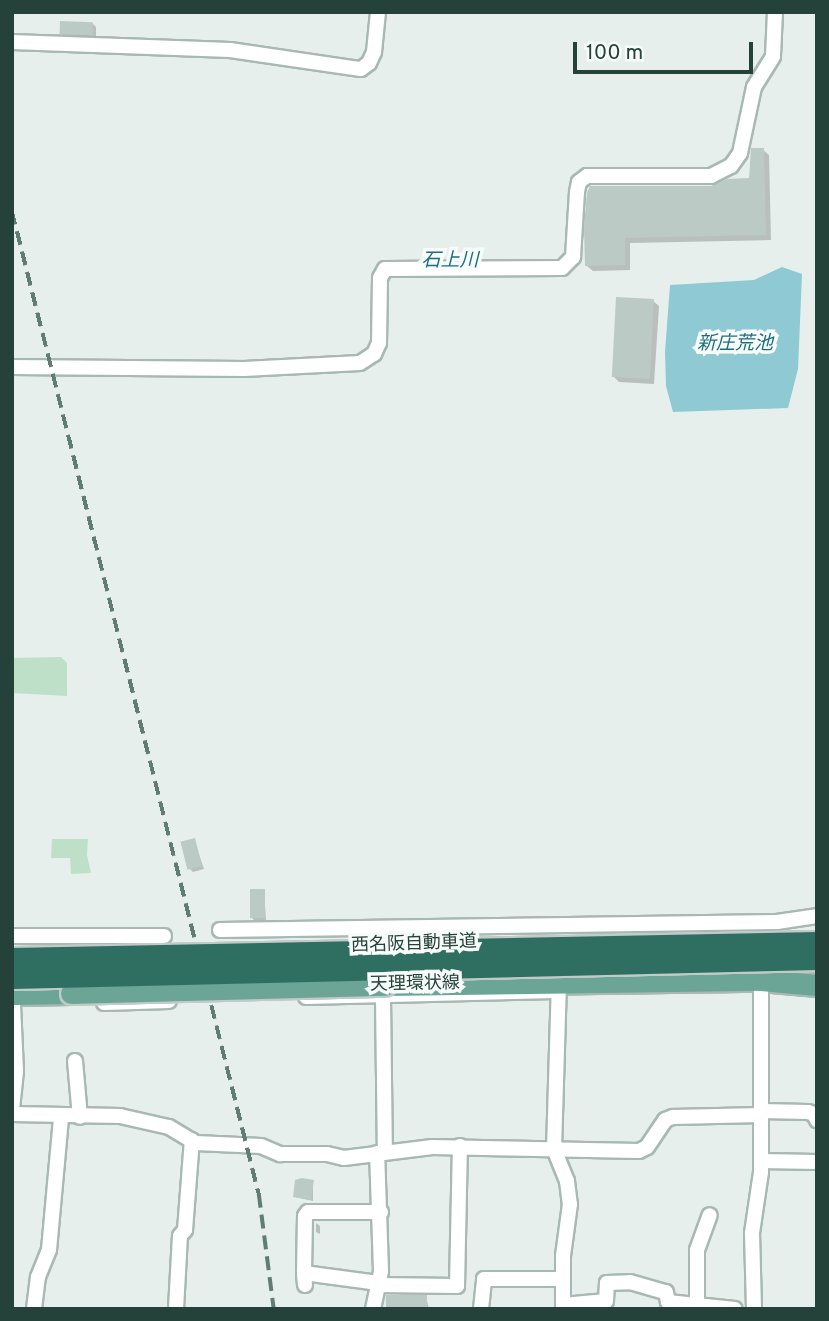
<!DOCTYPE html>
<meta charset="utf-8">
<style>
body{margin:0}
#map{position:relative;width:829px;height:1321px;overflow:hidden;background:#e6efeb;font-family:Overpass,"Noto Sans JP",sans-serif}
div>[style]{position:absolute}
.green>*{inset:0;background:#bfe0c8}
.water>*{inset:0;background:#8ec9d4}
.shadow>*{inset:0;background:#0003}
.building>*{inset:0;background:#bbcac4;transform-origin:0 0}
.roads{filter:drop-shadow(2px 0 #a8b8b2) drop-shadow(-2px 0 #a8b8b2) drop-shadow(0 2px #a8b8b2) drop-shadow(0 -2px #a8b8b2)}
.minor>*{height:14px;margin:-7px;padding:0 7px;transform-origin:7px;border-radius:7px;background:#fff}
.primary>*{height:21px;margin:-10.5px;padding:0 10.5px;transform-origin:10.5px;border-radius:10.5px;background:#6aa596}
.rail>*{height:3.5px;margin-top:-1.75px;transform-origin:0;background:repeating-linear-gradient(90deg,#5f7d75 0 14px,transparent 0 21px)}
.bridges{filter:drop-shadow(2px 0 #c2cac8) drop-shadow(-2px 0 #c2cac8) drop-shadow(0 2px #c2cac8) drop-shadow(0 -2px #c2cac8)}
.primary-bridge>*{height:21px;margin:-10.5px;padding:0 10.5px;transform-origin:10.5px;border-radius:10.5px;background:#6aa596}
.motorway-bridge>*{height:21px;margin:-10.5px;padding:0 10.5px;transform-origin:10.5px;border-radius:10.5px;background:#2f6f62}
span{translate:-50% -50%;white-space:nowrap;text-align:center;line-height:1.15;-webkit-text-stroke:7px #f7fbf9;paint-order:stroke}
.street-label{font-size:18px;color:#24423a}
.water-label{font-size:19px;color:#1c6f80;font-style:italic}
.frame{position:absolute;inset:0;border:14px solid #24423a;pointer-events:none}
.scale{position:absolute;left:573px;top:42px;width:180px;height:32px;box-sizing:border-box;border:4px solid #24423a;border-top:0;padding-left:9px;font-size:21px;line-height:24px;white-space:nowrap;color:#24423a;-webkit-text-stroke:5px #f7fbf9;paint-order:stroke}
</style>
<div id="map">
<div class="green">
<div style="clip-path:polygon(61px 657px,67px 663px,67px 696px,12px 693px,12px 658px)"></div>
<div style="clip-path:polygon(52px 839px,88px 839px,87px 855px,91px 873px,71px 874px,70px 858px,51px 858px)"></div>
</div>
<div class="water">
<div style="clip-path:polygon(782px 267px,802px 274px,798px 369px,788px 408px,673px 412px,666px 386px,665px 352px,670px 285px,754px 280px)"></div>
</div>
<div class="shadow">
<div style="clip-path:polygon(92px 23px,96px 27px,96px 39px,65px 37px,61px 33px)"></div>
<div style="clip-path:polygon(763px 150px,769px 155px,771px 240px,630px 243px,630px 270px,593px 271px,587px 266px,586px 227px,711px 187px,750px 180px)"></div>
<div style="clip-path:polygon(653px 301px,659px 306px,654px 384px,619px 382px,613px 376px)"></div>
<div style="clip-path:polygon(194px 840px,204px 869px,193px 872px,190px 869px)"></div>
<div style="clip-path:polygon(264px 891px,266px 920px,254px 920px,251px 917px)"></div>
<div style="clip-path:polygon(313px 1182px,313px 1201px,295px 1197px)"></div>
<div style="clip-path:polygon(316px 1223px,320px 1226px,320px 1234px,316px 1232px)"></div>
<div style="clip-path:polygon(426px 1297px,429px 1309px,384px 1309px)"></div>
</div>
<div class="building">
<div style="left:60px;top:21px;width:33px;height:13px;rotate:2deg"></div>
<div style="clip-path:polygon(751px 148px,764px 148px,766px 235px,625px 238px,625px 265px,585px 266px,584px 227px,587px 193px,590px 186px,711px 186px,727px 179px,749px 178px)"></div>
<div style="left:616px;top:297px;width:38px;height:80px;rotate:3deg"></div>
<div style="left:195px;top:838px;width:29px;height:15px;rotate:76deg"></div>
<div style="left:250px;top:889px;width:15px;height:29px"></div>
<div style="clip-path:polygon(302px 1178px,314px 1180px,311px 1200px,293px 1197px,295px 1180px)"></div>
<div style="left:386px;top:1295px;width:41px;height:14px"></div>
</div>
<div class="roads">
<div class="minor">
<div style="left:12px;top:42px;width:218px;rotate:2.1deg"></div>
<div style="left:230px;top:50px;width:132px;rotate:8.3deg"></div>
<div style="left:361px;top:69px;width:10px;rotate:-37deg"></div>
<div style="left:369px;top:63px;width:12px;rotate:-66deg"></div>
<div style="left:374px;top:52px;width:40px;rotate:-84.3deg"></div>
<div style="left:12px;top:367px;width:232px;rotate:0.5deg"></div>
<div style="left:244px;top:369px;width:116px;rotate:-3deg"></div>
<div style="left:360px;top:363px;width:17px;rotate:-33deg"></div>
<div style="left:374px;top:354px;width:12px;rotate:-66deg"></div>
<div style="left:379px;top:343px;width:65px;rotate:-89.1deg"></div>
<div style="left:380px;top:278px;width:10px;rotate:-61deg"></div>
<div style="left:385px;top:269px;width:177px;rotate:-0.3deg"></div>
<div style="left:562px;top:268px;width:16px;rotate:-45deg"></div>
<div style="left:573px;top:257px;width:65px;rotate:-86.5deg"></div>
<div style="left:577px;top:192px;width:10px;rotate:-79deg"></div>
<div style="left:579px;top:182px;width:10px;rotate:-37deg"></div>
<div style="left:587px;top:176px;width:124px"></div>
<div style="left:711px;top:176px;width:22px;rotate:-27deg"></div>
<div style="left:731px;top:166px;width:16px;rotate:-55deg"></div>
<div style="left:740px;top:153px;width:67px;rotate:-78deg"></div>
<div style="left:754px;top:87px;width:36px;rotate:-58deg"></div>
<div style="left:773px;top:56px;width:44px;rotate:-87.4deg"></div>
<div style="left:220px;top:930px;width:557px;rotate:-0.82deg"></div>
<div style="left:777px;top:922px;width:40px;rotate:-8.5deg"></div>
<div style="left:12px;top:936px;width:152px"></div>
<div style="left:559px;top:981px;width:168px;rotate:91.7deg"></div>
<div style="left:554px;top:1149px;width:35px;rotate:68deg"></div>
<div style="left:567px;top:1181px;width:23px;rotate:83deg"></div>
<div style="left:570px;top:1204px;width:52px;rotate:97.7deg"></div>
<div style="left:563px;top:1256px;width:53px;rotate:90deg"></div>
<div style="left:306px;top:997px;width:249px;rotate:-1.4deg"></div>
<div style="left:383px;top:997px;width:155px;rotate:89.3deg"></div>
<div style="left:104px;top:1003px;width:65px;rotate:-1.8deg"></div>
<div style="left:75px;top:1061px;width:56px;rotate:84.9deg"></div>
<div style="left:12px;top:1109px;width:38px;rotate:-84deg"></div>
<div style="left:16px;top:1071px;width:67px;rotate:-92.6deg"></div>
<div style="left:761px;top:1111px;width:47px;rotate:1.2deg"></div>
<div style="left:808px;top:1112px;width:6px;rotate:18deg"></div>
<div style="left:814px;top:1114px;width:7px;rotate:63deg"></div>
<div style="left:12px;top:1114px;width:108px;rotate:1.1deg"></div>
<div style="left:120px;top:1116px;width:50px;rotate:12.7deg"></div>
<div style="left:169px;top:1127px;width:31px;rotate:31deg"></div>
<div style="left:196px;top:1143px;width:65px;rotate:2.6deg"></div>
<div style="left:261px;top:1146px;width:21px;rotate:23deg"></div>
<div style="left:280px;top:1154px;width:47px"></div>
<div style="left:327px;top:1154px;width:17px;rotate:13deg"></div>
<div style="left:344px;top:1158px;width:89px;rotate:-7.1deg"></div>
<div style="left:432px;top:1147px;width:207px;rotate:1.1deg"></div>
<div style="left:639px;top:1151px;width:9px;rotate:-27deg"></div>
<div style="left:647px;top:1147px;width:32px;rotate:-56deg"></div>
<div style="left:665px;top:1120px;width:9px;rotate:-21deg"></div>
<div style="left:673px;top:1117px;width:88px;rotate:-1.3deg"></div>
<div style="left:761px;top:1161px;width:56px;rotate:1deg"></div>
<div style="left:304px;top:1273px;width:57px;rotate:-89deg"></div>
<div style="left:305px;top:1216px;width:5px;rotate:-53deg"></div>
<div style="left:308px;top:1212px;width:73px"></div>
<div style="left:305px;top:1285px;width:12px;rotate:-95deg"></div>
<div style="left:304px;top:1273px;width:75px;rotate:7.7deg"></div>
<div style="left:377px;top:1285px;width:80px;rotate:0.7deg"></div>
<div style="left:457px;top:1286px;width:140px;rotate:-88.8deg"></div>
<div style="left:697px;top:1303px;width:53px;rotate:-90deg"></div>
<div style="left:697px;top:1250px;width:37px;rotate:-70deg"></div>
<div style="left:563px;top:1305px;width:43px;rotate:-5.3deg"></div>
<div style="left:606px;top:1301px;width:18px;rotate:-87deg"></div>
<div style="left:607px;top:1283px;width:23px;rotate:-2deg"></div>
<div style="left:630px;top:1282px;width:37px;rotate:16deg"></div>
<div style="left:666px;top:1292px;width:10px;rotate:79deg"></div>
<div style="left:668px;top:1302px;width:67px;rotate:6deg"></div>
<div style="left:34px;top:1309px;width:32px;rotate:-83deg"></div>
<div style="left:38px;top:1277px;width:29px;rotate:-68deg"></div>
<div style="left:49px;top:1250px;width:134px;rotate:-84.8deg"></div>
<div style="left:176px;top:1309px;width:73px;rotate:-86.9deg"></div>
<div style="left:180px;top:1236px;width:8px;rotate:-50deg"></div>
<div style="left:185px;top:1230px;width:90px;rotate:-85.6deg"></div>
<div style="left:373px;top:1309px;width:39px;rotate:-78deg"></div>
<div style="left:381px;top:1271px;width:118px;rotate:-91.9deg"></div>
<div style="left:481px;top:1309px;width:30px;rotate:-84deg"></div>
<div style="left:484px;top:1279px;width:78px"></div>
<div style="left:754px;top:1309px;width:76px;rotate:-91.5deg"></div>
<div style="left:752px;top:1233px;width:62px;rotate:-81.6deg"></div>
<div style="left:761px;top:1172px;width:192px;rotate:-90deg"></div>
</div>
<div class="primary">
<div style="left:385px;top:985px;width:376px;rotate:-0.8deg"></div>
<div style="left:761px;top:980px;width:56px;rotate:5.1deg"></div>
<div style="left:12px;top:994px;width:59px;rotate:-1deg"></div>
</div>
</div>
<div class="rail">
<div style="left:12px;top:211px;width:1014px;rotate:75.9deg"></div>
<div style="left:259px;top:1194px;width:116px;rotate:82.6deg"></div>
</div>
<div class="bridges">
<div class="primary-bridge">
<div style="left:71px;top:993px;width:314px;rotate:-1.5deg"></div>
</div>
<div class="motorway-bridge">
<div style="left:12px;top:958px;width:805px;rotate:-1.14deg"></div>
<div style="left:12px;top:978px;width:805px;rotate:-1.35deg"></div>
</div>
</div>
<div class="street-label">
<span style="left:414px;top:945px;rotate:-2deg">西名阪自動車道</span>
<span style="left:415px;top:985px;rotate:-1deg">天理環状線</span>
</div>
<div class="water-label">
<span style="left:450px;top:262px">石上川</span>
<span style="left:735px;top:345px">新庄荒池</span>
</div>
<div class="frame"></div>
<div class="scale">100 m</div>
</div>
